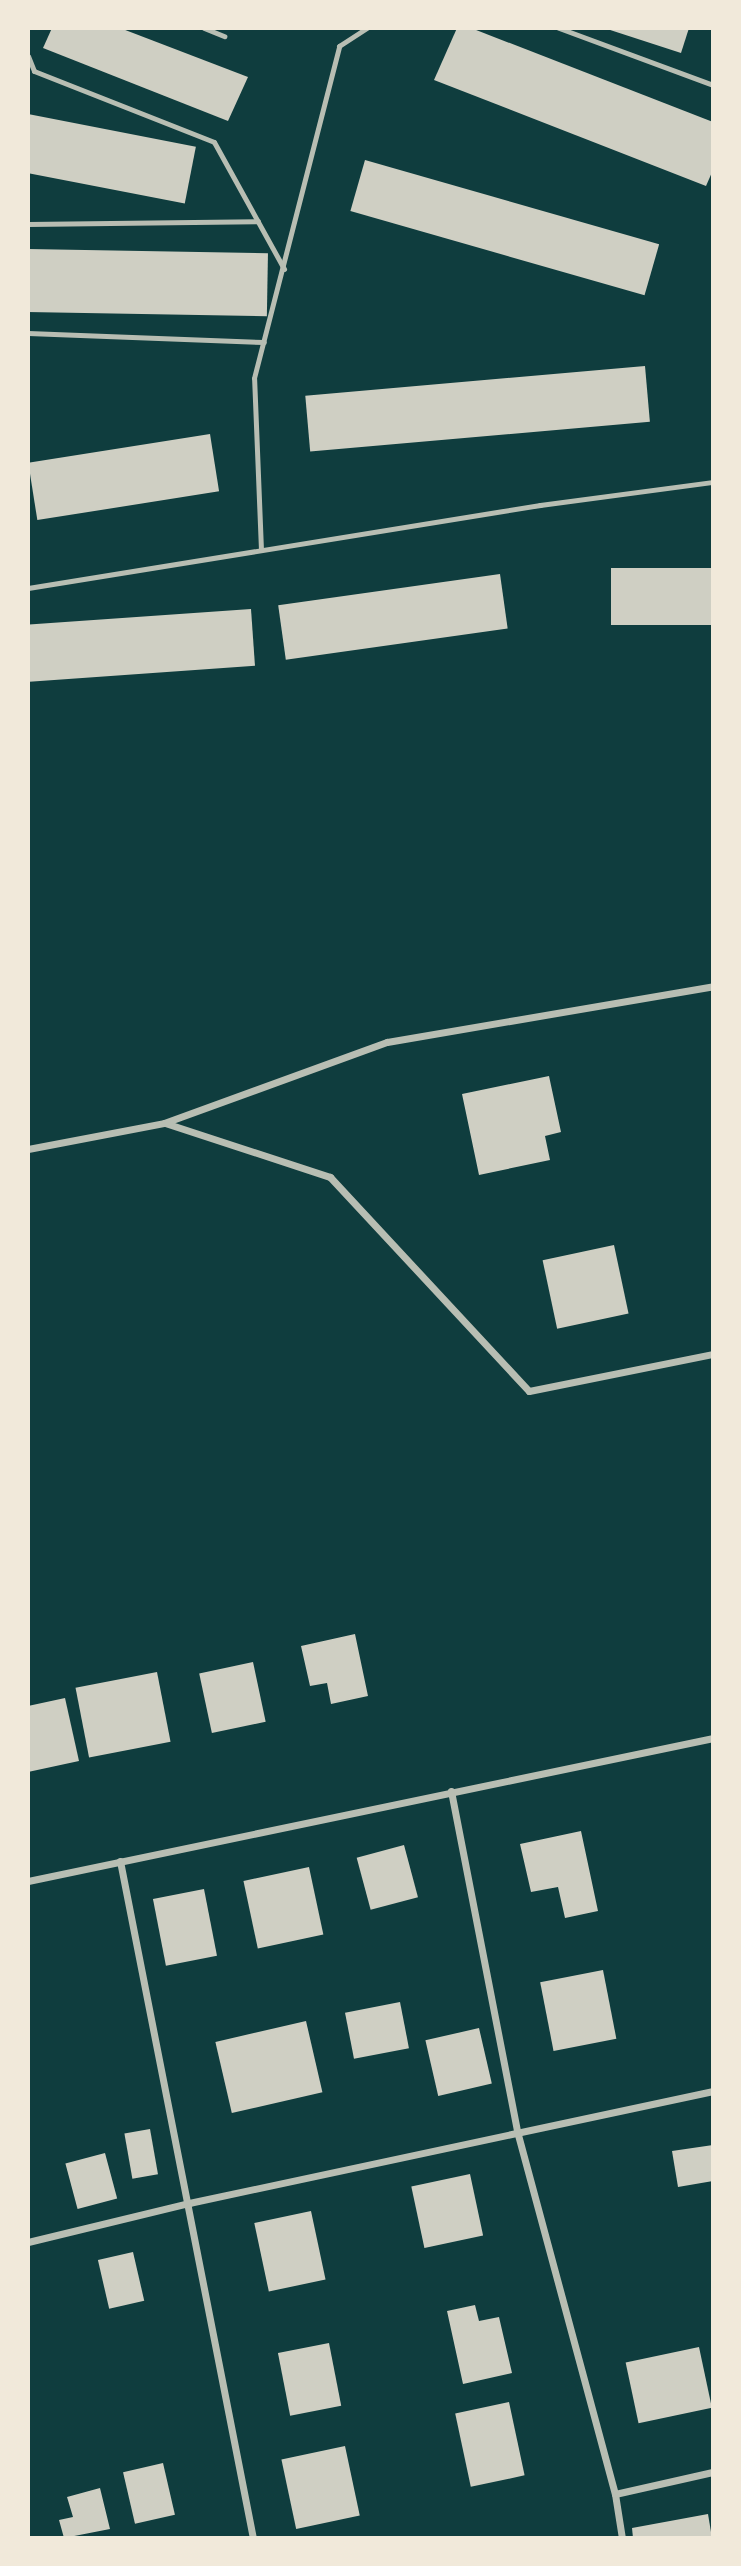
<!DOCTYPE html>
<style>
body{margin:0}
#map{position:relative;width:741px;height:2566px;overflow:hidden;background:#0f3d3e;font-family:"Playfair Display",serif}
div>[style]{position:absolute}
.building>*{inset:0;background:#cfcfc3;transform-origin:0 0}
.service>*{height:5px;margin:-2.5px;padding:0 2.5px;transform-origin:2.5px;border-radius:2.5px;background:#b8beb3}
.minor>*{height:7px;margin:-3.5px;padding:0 3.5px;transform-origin:3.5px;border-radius:3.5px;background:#b8beb3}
span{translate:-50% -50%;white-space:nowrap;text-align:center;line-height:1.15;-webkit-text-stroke:7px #f1e9da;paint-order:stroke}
.frame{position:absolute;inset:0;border:30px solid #f1e9da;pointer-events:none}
</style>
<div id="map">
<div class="building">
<div style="clip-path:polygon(52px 28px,120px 28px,248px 77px,228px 121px,43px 48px)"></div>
<div style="clip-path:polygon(457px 28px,471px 28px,713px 122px,713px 170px,706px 186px,434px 80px)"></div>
<div style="clip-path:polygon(604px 28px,689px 28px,681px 53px)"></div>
<div style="left:28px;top:114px;width:171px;height:58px;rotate:11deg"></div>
<div style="left:365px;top:160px;width:306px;height:53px;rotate:16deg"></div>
<div style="left:28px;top:249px;width:240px;height:63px;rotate:1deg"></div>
<div style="left:645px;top:366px;width:56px;height:341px;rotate:85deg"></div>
<div style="left:210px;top:434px;width:58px;height:184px;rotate:81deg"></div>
<div style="left:713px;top:568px;width:57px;height:102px;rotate:90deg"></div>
<div style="left:500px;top:574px;width:55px;height:224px;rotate:82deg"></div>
<div style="left:251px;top:609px;width:57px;height:226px;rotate:86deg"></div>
<div style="clip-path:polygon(549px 1076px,561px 1132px,545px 1136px,550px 1160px,479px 1175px,462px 1094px)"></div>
<div style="left:614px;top:1245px;width:70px;height:73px;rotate:78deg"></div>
<div style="clip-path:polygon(355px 1634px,368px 1696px,331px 1704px,327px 1683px,310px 1686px,301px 1646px)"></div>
<div style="left:253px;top:1662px;width:61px;height:55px;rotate:78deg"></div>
<div style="left:157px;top:1672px;width:71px;height:83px;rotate:79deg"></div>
<div style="clip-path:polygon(65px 1698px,79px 1761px,28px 1772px,28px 1706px)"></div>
<div style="clip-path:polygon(581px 1831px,598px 1911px,565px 1918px,558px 1887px,531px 1892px,520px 1844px)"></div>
<div style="left:404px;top:1845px;width:54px;height:49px;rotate:75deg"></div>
<div style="left:309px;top:1867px;width:69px;height:67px;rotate:78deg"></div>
<div style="left:204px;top:1889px;width:68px;height:52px;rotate:79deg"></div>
<div style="left:603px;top:1970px;width:70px;height:64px;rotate:79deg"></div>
<div style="left:400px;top:2002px;width:47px;height:56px;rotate:79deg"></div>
<div style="left:306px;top:2021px;width:73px;height:93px;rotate:77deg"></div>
<div style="left:479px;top:2028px;width:57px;height:55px;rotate:77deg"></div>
<div style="left:150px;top:2129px;width:46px;height:26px;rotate:80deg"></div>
<div style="clip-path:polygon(713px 2145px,713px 2181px,678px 2187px,672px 2151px)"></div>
<div style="left:105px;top:2153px;width:47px;height:41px;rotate:75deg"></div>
<div style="left:470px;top:2174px;width:63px;height:60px;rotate:78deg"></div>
<div style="left:311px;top:2211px;width:70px;height:58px;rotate:78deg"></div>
<div style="left:133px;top:2252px;width:50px;height:36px;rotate:77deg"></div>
<div style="clip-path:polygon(475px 2305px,479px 2321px,499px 2317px,512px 2373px,463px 2384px,447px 2311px)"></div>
<div style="left:329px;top:2343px;width:64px;height:52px;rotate:79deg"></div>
<div style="left:699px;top:2347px;width:62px;height:75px;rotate:78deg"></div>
<div style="left:509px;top:2402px;width:75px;height:55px;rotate:78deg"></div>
<div style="left:345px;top:2446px;width:71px;height:65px;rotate:78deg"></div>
<div style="left:163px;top:2463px;width:53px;height:41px;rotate:77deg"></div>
<div style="clip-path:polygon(100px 2488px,110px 2529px,64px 2538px,59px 2520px,73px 2517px,67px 2497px)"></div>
<div style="clip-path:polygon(708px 2514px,712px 2538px,633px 2538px,632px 2528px)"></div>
</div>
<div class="service">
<div style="left:204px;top:28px;width:22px;rotate:22deg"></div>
<div style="left:559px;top:28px;width:164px;rotate:20.3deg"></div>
<div style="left:28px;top:56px;width:16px;rotate:68deg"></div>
<div style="left:34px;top:71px;width:193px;rotate:21.5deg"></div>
<div style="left:214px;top:142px;width:145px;rotate:61.1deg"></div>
<div style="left:28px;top:224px;width:230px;rotate:-0.7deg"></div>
<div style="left:28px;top:333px;width:236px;rotate:2.2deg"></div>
<div style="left:261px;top:550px;width:172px;rotate:-92.3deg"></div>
<div style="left:254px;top:378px;width:343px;rotate:-75.6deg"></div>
<div style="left:339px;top:46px;width:33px;rotate:-33deg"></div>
<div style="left:28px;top:588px;width:519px;rotate:-9.21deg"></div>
<div style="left:540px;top:505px;width:175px;rotate:-7.6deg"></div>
</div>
<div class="minor">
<div style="left:165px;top:1123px;width:174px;rotate:18.1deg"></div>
<div style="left:330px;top:1177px;width:292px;rotate:47.1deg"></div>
<div style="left:529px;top:1391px;width:188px;rotate:-11.4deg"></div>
<div style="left:28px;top:1149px;width:138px;rotate:-10.8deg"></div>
<div style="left:164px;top:1123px;width:237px;rotate:-20deg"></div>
<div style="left:387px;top:1042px;width:331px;rotate:-9.7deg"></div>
<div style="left:451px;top:1791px;width:346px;rotate:79deg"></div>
<div style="left:517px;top:2131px;width:376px;rotate:74.9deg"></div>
<div style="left:615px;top:2494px;width:45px;rotate:81deg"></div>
<div style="left:120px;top:1861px;width:690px;rotate:78.89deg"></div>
<div style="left:28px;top:1881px;width:700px;rotate:-11.79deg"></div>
<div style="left:28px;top:2242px;width:166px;rotate:-13.6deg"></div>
<div style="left:189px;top:2203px;width:536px;rotate:-12.06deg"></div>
<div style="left:615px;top:2494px;width:100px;rotate:-12.7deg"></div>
</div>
<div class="frame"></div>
</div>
